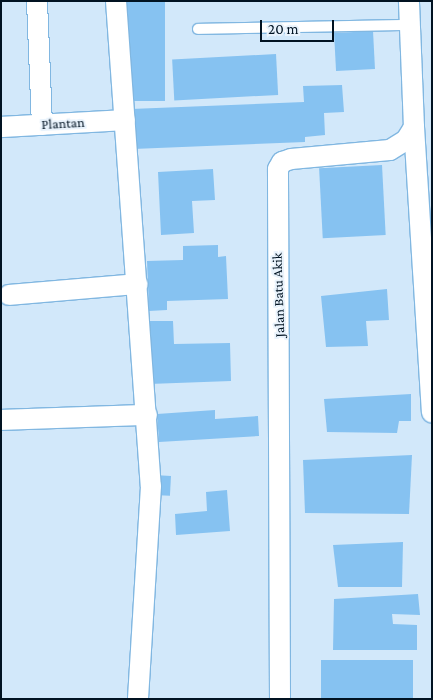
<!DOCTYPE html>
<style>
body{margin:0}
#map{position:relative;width:433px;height:700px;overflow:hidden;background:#d2e8fa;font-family:"Crimson Pro",serif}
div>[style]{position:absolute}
.building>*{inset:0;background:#86c2f1;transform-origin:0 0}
.roads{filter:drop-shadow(1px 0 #81b7e1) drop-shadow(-1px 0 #81b7e1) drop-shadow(0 1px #81b7e1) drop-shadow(0 -1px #81b7e1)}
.lane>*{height:10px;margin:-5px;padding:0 5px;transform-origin:5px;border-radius:5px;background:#fff}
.street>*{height:20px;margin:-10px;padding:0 10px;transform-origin:10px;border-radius:10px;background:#fff}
span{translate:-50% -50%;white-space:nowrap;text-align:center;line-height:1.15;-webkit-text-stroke:4px #e9f3fc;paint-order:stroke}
.street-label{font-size:14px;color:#011322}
.frame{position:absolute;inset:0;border:2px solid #011322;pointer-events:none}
.scale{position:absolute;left:260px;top:20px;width:74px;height:22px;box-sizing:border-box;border:2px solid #011322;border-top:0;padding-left:6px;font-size:15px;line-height:18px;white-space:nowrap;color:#011322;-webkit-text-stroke:4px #e9f3fc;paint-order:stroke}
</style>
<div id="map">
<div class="building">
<div style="left:126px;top:1px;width:39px;height:100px"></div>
<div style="left:373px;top:31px;width:38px;height:39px;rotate:87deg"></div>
<div style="left:276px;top:54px;width:41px;height:104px;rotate:87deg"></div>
<div style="clip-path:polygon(342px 85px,344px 112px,324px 113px,325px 135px,305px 137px,305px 142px,133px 149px,131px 109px,304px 102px,303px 86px)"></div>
<div style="left:382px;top:165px;width:70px;height:63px;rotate:87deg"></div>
<div style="clip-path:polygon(213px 169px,215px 200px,192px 201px,194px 233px,161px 235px,158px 172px)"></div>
<div style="clip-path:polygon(218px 245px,218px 257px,226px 256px,228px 299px,167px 301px,167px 310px,149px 311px,147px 261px,183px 260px,183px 246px)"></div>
<div style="clip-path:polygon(387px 289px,389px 320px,366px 321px,368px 346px,326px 347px,321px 296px)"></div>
<div style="clip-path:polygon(147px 321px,173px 321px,174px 344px,230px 343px,231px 381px,149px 384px)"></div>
<div style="clip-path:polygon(411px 394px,411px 421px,399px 421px,397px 433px,327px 432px,324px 399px)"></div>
<div style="clip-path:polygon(215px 410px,215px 419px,258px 416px,259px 436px,159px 442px,157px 414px)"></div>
<div style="clip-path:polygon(412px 455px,409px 514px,305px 513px,303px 460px)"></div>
<div style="left:154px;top:475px;width:17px;height:20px;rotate:3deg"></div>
<div style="clip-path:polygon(227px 490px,230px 531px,176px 535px,175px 514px,207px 511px,206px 492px)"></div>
<div style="clip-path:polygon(403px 542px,402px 587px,338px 587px,333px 545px)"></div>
<div style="clip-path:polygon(418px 594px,420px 615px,392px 614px,393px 624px,417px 625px,417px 650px,333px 650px,334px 599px)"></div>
<div style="left:413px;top:660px;width:39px;height:92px;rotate:90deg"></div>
</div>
<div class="roads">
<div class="lane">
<div style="left:198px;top:29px;width:212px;rotate:-1.1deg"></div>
</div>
<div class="street">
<div style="left:37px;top:1px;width:124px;rotate:87.7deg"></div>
<div style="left:116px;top:1px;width:486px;rotate:85.9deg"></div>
<div style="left:151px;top:486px;width:213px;rotate:93.5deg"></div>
<div style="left:1px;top:127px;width:124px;rotate:-3.2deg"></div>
<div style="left:414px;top:127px;width:286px;rotate:86.4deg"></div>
<div style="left:9px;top:295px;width:129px;rotate:-4.9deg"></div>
<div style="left:1px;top:420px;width:146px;rotate:-2deg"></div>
<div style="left:280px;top:699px;width:530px;rotate:-90.22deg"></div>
<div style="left:278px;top:169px;width:8px;rotate:-60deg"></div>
<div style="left:282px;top:162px;width:9px;rotate:-18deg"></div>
<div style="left:291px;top:159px;width:99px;rotate:-5.2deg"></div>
<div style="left:390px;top:150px;width:19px;rotate:-32deg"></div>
<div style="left:406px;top:140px;width:15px;rotate:-58deg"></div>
<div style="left:414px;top:127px;width:126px;rotate:-92.3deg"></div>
</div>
</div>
<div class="street-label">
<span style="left:63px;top:123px;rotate:-3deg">Plantan</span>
<span style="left:278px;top:295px;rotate:-92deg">Jalan Batu Akik</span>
</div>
<div class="frame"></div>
<div class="scale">20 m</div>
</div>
